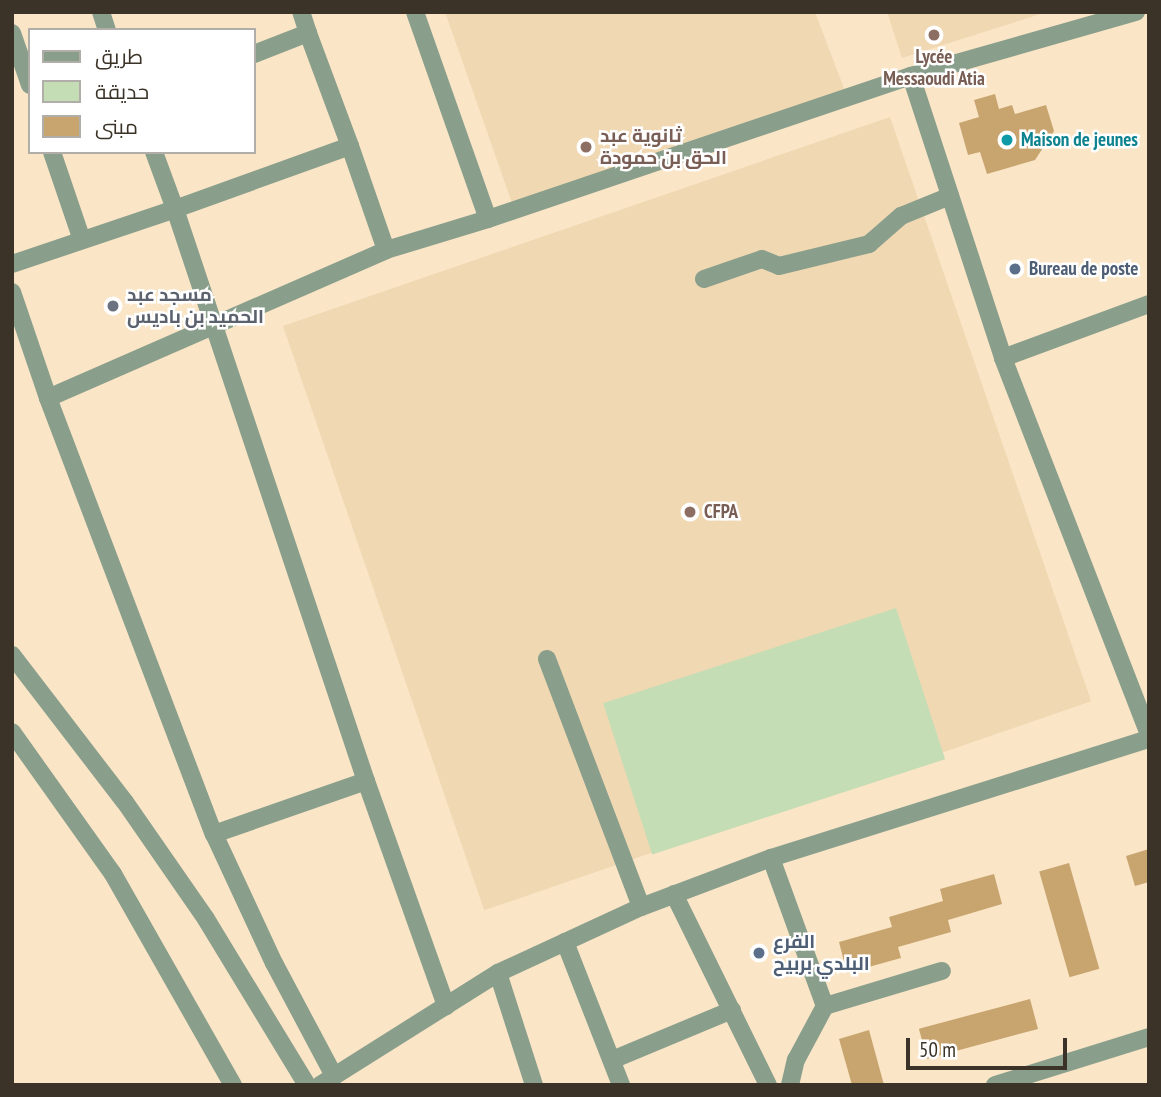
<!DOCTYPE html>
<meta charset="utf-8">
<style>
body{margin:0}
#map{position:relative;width:1161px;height:1097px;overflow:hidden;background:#fae5c6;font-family:"PT Sans Narrow",Cairo,sans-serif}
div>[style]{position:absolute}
.built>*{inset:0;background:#f0d8b3;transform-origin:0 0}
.green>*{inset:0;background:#c5ddb4;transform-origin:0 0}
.building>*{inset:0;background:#c8a56f;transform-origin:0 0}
.minor>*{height:18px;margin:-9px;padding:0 9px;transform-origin:9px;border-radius:9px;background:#899f8c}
.dots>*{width:19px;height:19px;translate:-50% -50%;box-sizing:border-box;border:4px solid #fff;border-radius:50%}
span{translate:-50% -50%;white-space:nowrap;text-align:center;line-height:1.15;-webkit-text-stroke:5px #fff;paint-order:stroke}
.education-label{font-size:19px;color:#785e54;font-weight:700}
.left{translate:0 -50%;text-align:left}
.culture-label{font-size:19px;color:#0d838f;font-weight:700}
.service-label{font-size:19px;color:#4e5e75;font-weight:700}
.worship-label{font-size:19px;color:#5b616d;font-weight:700}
.frame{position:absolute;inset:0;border:14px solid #3b3327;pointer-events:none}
.legend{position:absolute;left:28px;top:28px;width:228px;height:126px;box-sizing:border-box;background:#fff;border:2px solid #b1ada9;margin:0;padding:9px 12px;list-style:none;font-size:21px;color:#3b3327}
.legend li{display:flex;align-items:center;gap:14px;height:35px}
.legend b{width:35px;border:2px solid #b1ada9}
.scale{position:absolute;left:906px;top:1038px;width:161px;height:32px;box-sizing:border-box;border:4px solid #3b3327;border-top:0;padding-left:9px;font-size:21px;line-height:24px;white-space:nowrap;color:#3b3327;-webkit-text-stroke:5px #fff;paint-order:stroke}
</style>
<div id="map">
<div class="built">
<div style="clip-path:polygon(445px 12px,815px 12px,845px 91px,512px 203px)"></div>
<div style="clip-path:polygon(887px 12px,1047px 12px,902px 58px)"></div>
<div style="left:890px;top:117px;width:618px;height:642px;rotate:71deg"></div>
</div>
<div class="green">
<div style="left:896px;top:608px;width:159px;height:308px;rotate:72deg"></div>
</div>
<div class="building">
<div style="clip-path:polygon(995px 94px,999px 109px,1012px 105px,1015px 114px,1046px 105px,1054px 131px,1035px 160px,987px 174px,980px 152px,968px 155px,959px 123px,979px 117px,974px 100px)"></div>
<div style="clip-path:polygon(1149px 849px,1149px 882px,1135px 886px,1126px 856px)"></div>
<div style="left:1069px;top:863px;width:110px;height:31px;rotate:74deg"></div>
<div style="clip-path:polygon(994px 874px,1002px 904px,948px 920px,951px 932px,898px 947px,901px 958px,847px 973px,839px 942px,892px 927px,889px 917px,943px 901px,940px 889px)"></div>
<div style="left:1030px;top:999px;width:31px;height:115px;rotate:75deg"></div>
<div style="clip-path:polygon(869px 1030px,884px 1085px,852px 1085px,839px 1039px)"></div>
</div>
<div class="minor">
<div style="left:101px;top:12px;width:19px;rotate:72deg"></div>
<div style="left:415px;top:12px;width:219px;rotate:70.6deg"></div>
<div style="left:488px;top:219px;width:447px;rotate:-18.7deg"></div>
<div style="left:911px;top:76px;width:234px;rotate:-15.9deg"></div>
<div style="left:12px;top:33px;width:55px;rotate:70.9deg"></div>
<div style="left:254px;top:54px;width:58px;rotate:-21.3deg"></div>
<div style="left:308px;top:33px;width:22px;rotate:-108deg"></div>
<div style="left:911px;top:76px;width:297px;rotate:71.9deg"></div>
<div style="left:1003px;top:358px;width:404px;rotate:68.8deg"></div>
<div style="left:350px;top:146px;width:110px;rotate:70.9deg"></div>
<div style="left:52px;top:152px;width:93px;rotate:71.2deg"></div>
<div style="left:154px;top:152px;width:61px;rotate:69.8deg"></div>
<div style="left:175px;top:209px;width:186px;rotate:-19.8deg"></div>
<div style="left:350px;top:146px;width:121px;rotate:-110.4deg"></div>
<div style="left:12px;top:264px;width:172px;rotate:-18.6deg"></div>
<div style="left:175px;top:209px;width:603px;rotate:71.54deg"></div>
<div style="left:366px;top:781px;width:239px;rotate:70.4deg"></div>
<div style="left:704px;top:279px;width:61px;rotate:-19deg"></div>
<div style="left:762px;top:259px;width:18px;rotate:22deg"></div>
<div style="left:779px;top:266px;width:93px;rotate:-13.7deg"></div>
<div style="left:869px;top:244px;width:43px;rotate:-41.2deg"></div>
<div style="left:901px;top:216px;width:53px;rotate:-22.2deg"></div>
<div style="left:12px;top:292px;width:112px;rotate:71.2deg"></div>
<div style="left:48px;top:398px;width:467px;rotate:69.2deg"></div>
<div style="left:214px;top:834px;width:161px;rotate:-19.2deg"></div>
<div style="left:1003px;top:358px;width:156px;rotate:-20.3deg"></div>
<div style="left:48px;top:398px;width:369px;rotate:-23.6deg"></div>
<div style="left:386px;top:250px;width:107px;rotate:-16.9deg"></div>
<div style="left:12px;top:655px;width:185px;rotate:52.5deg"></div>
<div style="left:125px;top:802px;width:142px;rotate:55.3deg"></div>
<div style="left:206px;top:919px;width:194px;rotate:58.7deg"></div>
<div style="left:547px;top:659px;width:265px;rotate:69.2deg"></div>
<div style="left:12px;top:732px;width:174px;rotate:54.6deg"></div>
<div style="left:113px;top:874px;width:243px;rotate:60.4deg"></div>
<div style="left:214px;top:834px;width:142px;rotate:65.1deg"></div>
<div style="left:274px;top:963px;width:126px;rotate:62deg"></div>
<div style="left:771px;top:858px;width:158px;rotate:70deg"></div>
<div style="left:674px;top:894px;width:213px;rotate:63.8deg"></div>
<div style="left:565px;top:942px;width:154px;rotate:68.6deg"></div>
<div style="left:498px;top:973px;width:118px;rotate:72.2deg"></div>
<div style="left:612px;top:1060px;width:130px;rotate:-22.6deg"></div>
<div style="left:320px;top:1085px;width:210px;rotate:-32.2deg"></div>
<div style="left:498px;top:973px;width:157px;rotate:-24.8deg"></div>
<div style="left:641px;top:907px;width:139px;rotate:-20.7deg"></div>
<div style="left:771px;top:858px;width:396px;rotate:-17.5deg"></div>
<div style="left:790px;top:1085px;width:26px;rotate:-77deg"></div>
<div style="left:796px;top:1060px;width:61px;rotate:-61.8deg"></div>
<div style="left:825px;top:1006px;width:122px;rotate:-16.7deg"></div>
<div style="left:995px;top:1085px;width:161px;rotate:-17.3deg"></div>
</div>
<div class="dots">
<div style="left:934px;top:35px;background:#8d6e63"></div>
<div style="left:1007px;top:140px;background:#0f9aa8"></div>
<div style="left:586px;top:147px;background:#8d6e63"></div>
<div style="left:1015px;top:269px;background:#5c6f8a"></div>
<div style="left:113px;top:306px;background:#6b7280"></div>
<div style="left:690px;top:512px;background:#8d6e63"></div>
<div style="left:759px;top:953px;background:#5c6f8a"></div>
</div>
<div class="education-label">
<span style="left:934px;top:68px">Lycée<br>Messaoudi Atia</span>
<span class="left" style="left:600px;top:147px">ثانوية عبد<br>الحق بن حمودة</span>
<span class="left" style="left:704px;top:512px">CFPA</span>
</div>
<div class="culture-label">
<span class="left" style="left:1021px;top:140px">Maison de jeunes</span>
</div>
<div class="service-label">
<span class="left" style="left:1029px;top:269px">Bureau de poste</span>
<span class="left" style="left:773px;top:953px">الفرع<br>البلدي بربيح</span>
</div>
<div class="worship-label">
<span class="left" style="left:127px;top:306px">مسجد عبد<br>الحميد بن باديس</span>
</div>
<div class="frame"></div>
<ul class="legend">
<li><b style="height:9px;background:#899f8c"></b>طريق</li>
<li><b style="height:19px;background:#c5ddb4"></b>حديقة</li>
<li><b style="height:19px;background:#c8a56f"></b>مبنى</li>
</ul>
<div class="scale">50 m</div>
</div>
